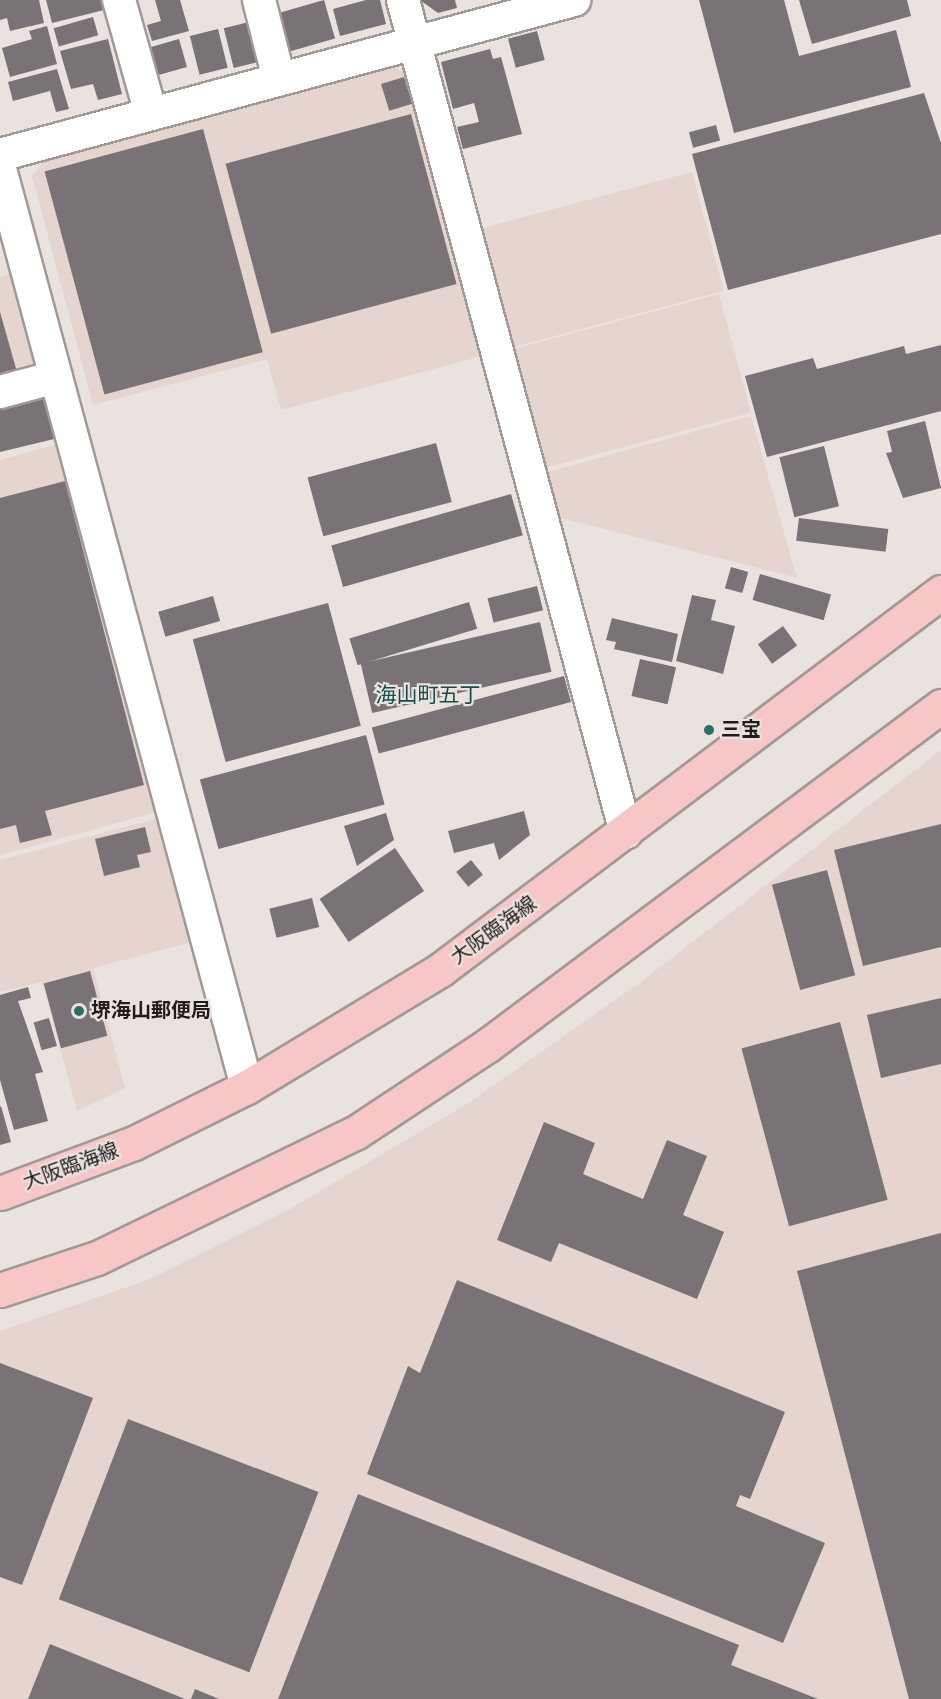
<!DOCTYPE html>
<meta charset="utf-8">
<style>
body{margin:0}
#map{position:relative;width:941px;height:1699px;overflow:hidden;background:#eae2df;font-family:"Sofia Sans Condensed","Noto Sans JP",sans-serif}
div>[style]{position:absolute}
.built>*{inset:0;background:#e5d5ce;transform-origin:0 0}
.building>*{inset:0;background:#797276;transform-origin:0 0}
.roads{filter:drop-shadow(2px 0 #a19996) drop-shadow(-2px 0 #a19996) drop-shadow(0 2px #a19996) drop-shadow(0 -2px #a19996)}
.minor>*{height:32px;margin:-16px;padding:0 16px;transform-origin:16px;border-radius:16px;background:#fff}
.major>*{height:33px;margin:-16.5px;padding:0 16.5px;transform-origin:16.5px;border-radius:16.5px;background:#f7c7c7}
.dots>*{width:16px;height:16px;translate:-50% -50%;box-sizing:border-box;border:3px solid #eae2df;border-radius:50%}
span{translate:-50% -50%;white-space:nowrap;text-align:center;line-height:1.15;-webkit-text-stroke:4.5px #eae2df;paint-order:stroke}
.poi-label{font-size:20px;color:#201d1c;font-weight:700}
.left{translate:0 -50%;text-align:left}
.street-label{font-size:20px;color:#201d1c}
.neighbourhood-label{font-size:21px;color:#134f4b}
</style>
<div id="map">
<div class="built">
<div style="clip-path:polygon(393px 66px,407px 74px,482px 356px,281px 410px,267px 359px,93px 405px,32px 176px,43px 162px)"></div>
<div style="left:692px;top:172px;width:123px;height:218px;rotate:75deg"></div>
<div style="clip-path:polygon(16px 273px,43px 372px,0 383px,0 277px)"></div>
<div style="left:719px;top:294px;width:123px;height:212px;rotate:75deg"></div>
<div style="clip-path:polygon(751px 416px,797px 578px,557px 517px,544px 473px)"></div>
<div style="clip-path:polygon(58px 444px,161px 811px,0 855px,0 460px)"></div>
<div style="clip-path:polygon(941px 750px,941px 1699px,0 1699px,0 1331px,150px 1279px,290px 1209px,470px 1102px,642px 981px)"></div>
<div style="clip-path:polygon(159px 818px,192px 942px,93px 968px,125px 1088px,77px 1111px,42px 982px,0 992px,0 860px)"></div>
</div>
<div class="building">
<div style="clip-path:polygon(0 0,39px 0,44px 23px,10px 31px,7px 18px,0 20px)"></div>
<div style="clip-path:polygon(46px 0,102px 0,104px 10px,52px 23px)"></div>
<div style="clip-path:polygon(155px 0,180px 0,189px 31px,152px 41px,147px 25px,161px 21px)"></div>
<div style="left:324px;top:0;width:40px;height:49px;rotate:74deg"></div>
<div style="clip-path:polygon(366px 0,380px 0,386px 24px,340px 36px,333px 9px)"></div>
<div style="clip-path:polygon(420px 0,455px 0,457px 8px,438px 13px)"></div>
<div style="clip-path:polygon(699px 0,784px 0,799px 56px,896px 30px,911px 87px,734px 133px)"></div>
<div style="clip-path:polygon(799px 0,907px 0,911px 16px,812px 44px)"></div>
<div style="left:93px;top:17px;width:19px;height:41px;rotate:74deg"></div>
<div style="left:249px;top:22px;width:41px;height:26px;rotate:76deg"></div>
<div style="clip-path:polygon(47px 26px,57px 64px,10px 77px,2px 48px,32px 39px,29px 31px)"></div>
<div style="left:218px;top:29px;width:40px;height:29px;rotate:76deg"></div>
<div style="left:537px;top:31px;width:30px;height:30px;rotate:75deg"></div>
<div style="clip-path:polygon(108px 39px,122px 94px,98px 100px,93px 84px,71px 89px,60px 51px)"></div>
<div style="left:179px;top:39px;width:29px;height:37px;rotate:74deg"></div>
<div style="clip-path:polygon(490px 49px,493px 59px,501px 57px,522px 134px,463px 149px,457px 127px,479px 122px,474px 103px,453px 109px,441px 62px)"></div>
<div style="clip-path:polygon(57px 69px,69px 109px,56px 112px,50px 91px,13px 101px,8px 82px)"></div>
<div style="left:404px;top:77px;width:28px;height:24px;rotate:73deg"></div>
<div style="clip-path:polygon(924px 93px,941px 143px,941px 234px,728px 290px,692px 154px)"></div>
<div style="left:411px;top:114px;width:176px;height:192px;rotate:75deg"></div>
<div style="left:716px;top:125px;width:16px;height:28px;rotate:75deg"></div>
<div style="left:203px;top:129px;width:231px;height:164px;rotate:75deg"></div>
<div style="clip-path:polygon(0 312px,17px 372px,0 376px)"></div>
<div style="clip-path:polygon(941px 345px,941px 411px,767px 457px,745px 376px,813px 358px,817px 369px,904px 346px,906px 354px)"></div>
<div style="clip-path:polygon(43px 395px,54px 439px,0 452px,0 407px)"></div>
<div style="clip-path:polygon(925px 421px,941px 488px,903px 498px,886px 453px,892px 452px,887px 431px)"></div>
<div style="left:436px;top:443px;width:61px;height:133px;rotate:75deg"></div>
<div style="left:824px;top:446px;width:62px;height:46px;rotate:76deg"></div>
<div style="clip-path:polygon(65px 481px,144px 785px,45px 811px,52px 835px,20px 843px,16px 825px,0 829px,0 498px)"></div>
<div style="left:511px;top:494px;width:43px;height:187px;rotate:74deg"></div>
<div style="left:799px;top:518px;width:90px;height:23px;rotate:7deg"></div>
<div style="left:731px;top:567px;width:18px;height:22px;rotate:16deg"></div>
<div style="left:760px;top:574px;width:74px;height:27px;rotate:16deg"></div>
<div style="left:537px;top:586px;width:25px;height:51px;rotate:76deg"></div>
<div style="clip-path:polygon(692px 595px,716px 600px,711px 620px,735px 626px,723px 674px,676px 661px)"></div>
<div style="left:213px;top:596px;width:26px;height:57px;rotate:74deg"></div>
<div style="left:469px;top:602px;width:28px;height:125px;rotate:73deg"></div>
<div style="left:328px;top:603px;width:127px;height:140px;rotate:75deg"></div>
<div style="clip-path:polygon(612px 618px,678px 634px,672px 662px,614px 649px,616px 642px,606px 640px)"></div>
<div style="left:540px;top:622px;width:51px;height:184px;rotate:77deg"></div>
<div style="left:783px;top:626px;width:24px;height:31px;rotate:54deg"></div>
<div style="left:640px;top:659px;width:37px;height:38px;rotate:13deg"></div>
<div style="left:564px;top:676px;width:27px;height:199px;rotate:75deg"></div>
<div style="left:366px;top:735px;width:72px;height:172px;rotate:75deg"></div>
<div style="clip-path:polygon(524px 811px,530px 835px,499px 860px,494px 843px,454px 853px,448px 831px)"></div>
<div style="clip-path:polygon(386px 813px,394px 840px,357px 866px,344px 826px)"></div>
<div style="clip-path:polygon(941px 824px,941px 947px,863px 966px,834px 850px)"></div>
<div style="clip-path:polygon(145px 827px,151px 852px,137px 855px,140px 867px,104px 876px,95px 839px)"></div>
<div style="left:395px;top:848px;width:52px;height:91px;rotate:56deg"></div>
<div style="left:471px;top:860px;width:19px;height:19px;rotate:51deg"></div>
<div style="left:827px;top:870px;width:109px;height:57px;rotate:75deg"></div>
<div style="left:312px;top:898px;width:30px;height:44px;rotate:76deg"></div>
<div style="left:90px;top:971px;width:67px;height:48px;rotate:75deg"></div>
<div style="clip-path:polygon(28px 987px,31px 998px,18px 1001px,43px 1072px,35px 1074px,48px 1121px,14px 1130px,0 1080px,0 995px)"></div>
<div style="clip-path:polygon(941px 998px,941px 1064px,881px 1078px,867px 1015px)"></div>
<div style="left:49px;top:1018px;width:29px;height:16px;rotate:74deg"></div>
<div style="left:840px;top:1022px;width:184px;height:102px;rotate:75deg"></div>
<div style="clip-path:polygon(1px 1106px,11px 1142px,0 1145px,0 1107px)"></div>
<div style="clip-path:polygon(544px 1122px,595px 1143px,583px 1174px,643px 1199px,667px 1140px,707px 1156px,683px 1215px,724px 1232px,697px 1299px,559px 1243px,551px 1262px,497px 1240px)"></div>
<div style="clip-path:polygon(941px 1233px,941px 1699px,909px 1699px,797px 1271px)"></div>
<div style="clip-path:polygon(457px 1280px,785px 1412px,750px 1499px,740px 1495px,736px 1506px,825px 1543px,783px 1643px,367px 1474px,408px 1366px,420px 1373px)"></div>
<div style="clip-path:polygon(0 1363px,93px 1398px,22px 1585px,0 1577px)"></div>
<div style="left:128px;top:1419px;width:204px;height:193px;rotate:21deg"></div>
<div style="clip-path:polygon(358px 1494px,739px 1645px,731px 1665px,818px 1699px,278px 1699px)"></div>
<div style="clip-path:polygon(50px 1644px,185px 1699px,28px 1699px)"></div>
<div style="clip-path:polygon(195px 1689px,219px 1699px,191px 1699px)"></div>
</div>
<div class="roads">
<div class="minor">
<div style="left:119px;top:0;width:118px;rotate:74.3deg"></div>
<div style="left:259px;top:0;width:81px;rotate:75.8deg"></div>
<div style="left:403px;top:0;width:862px;rotate:75.01deg"></div>
<div style="left:0;top:155px;width:595px;rotate:-15.11deg"></div>
<div style="left:0;top:169px;width:951px;rotate:74.94deg"></div>
<div style="left:0;top:392px;width:58px;rotate:-15deg"></div>
</div>
<div class="major">
<div style="left:0;top:1193px;width:143px;rotate:-20.5deg"></div>
<div style="left:134px;top:1143px;width:126px;rotate:-26.4deg"></div>
<div style="left:247px;top:1087px;width:226px;rotate:-31.2deg"></div>
<div style="left:440px;top:970px;width:628px;rotate:-37.03deg"></div>
<div style="left:0;top:1290px;width:102px;rotate:-18.3deg"></div>
<div style="left:97px;top:1258px;width:287px;rotate:-25.9deg"></div>
<div style="left:355px;top:1133px;width:159px;rotate:-33.5deg"></div>
<div style="left:488px;top:1045px;width:566px;rotate:-36.81deg"></div>
</div>
</div>
<div class="dots">
<div style="left:709px;top:730px;background:#27706a"></div>
<div style="left:79px;top:1011px;background:#27706a"></div>
</div>
<div class="poi-label">
<span class="left" style="left:721px;top:730px">三宝</span>
<span class="left" style="left:91px;top:1011px">堺海山郵便局</span>
</div>
<div class="street-label">
<span style="left:494px;top:931px;rotate:-36deg">大阪臨海線</span>
<span style="left:71px;top:1167px;rotate:-20deg">大阪臨海線</span>
</div>
<div class="neighbourhood-label">
<span style="left:428px;top:696px">海山町五丁</span>
</div>
</div>
